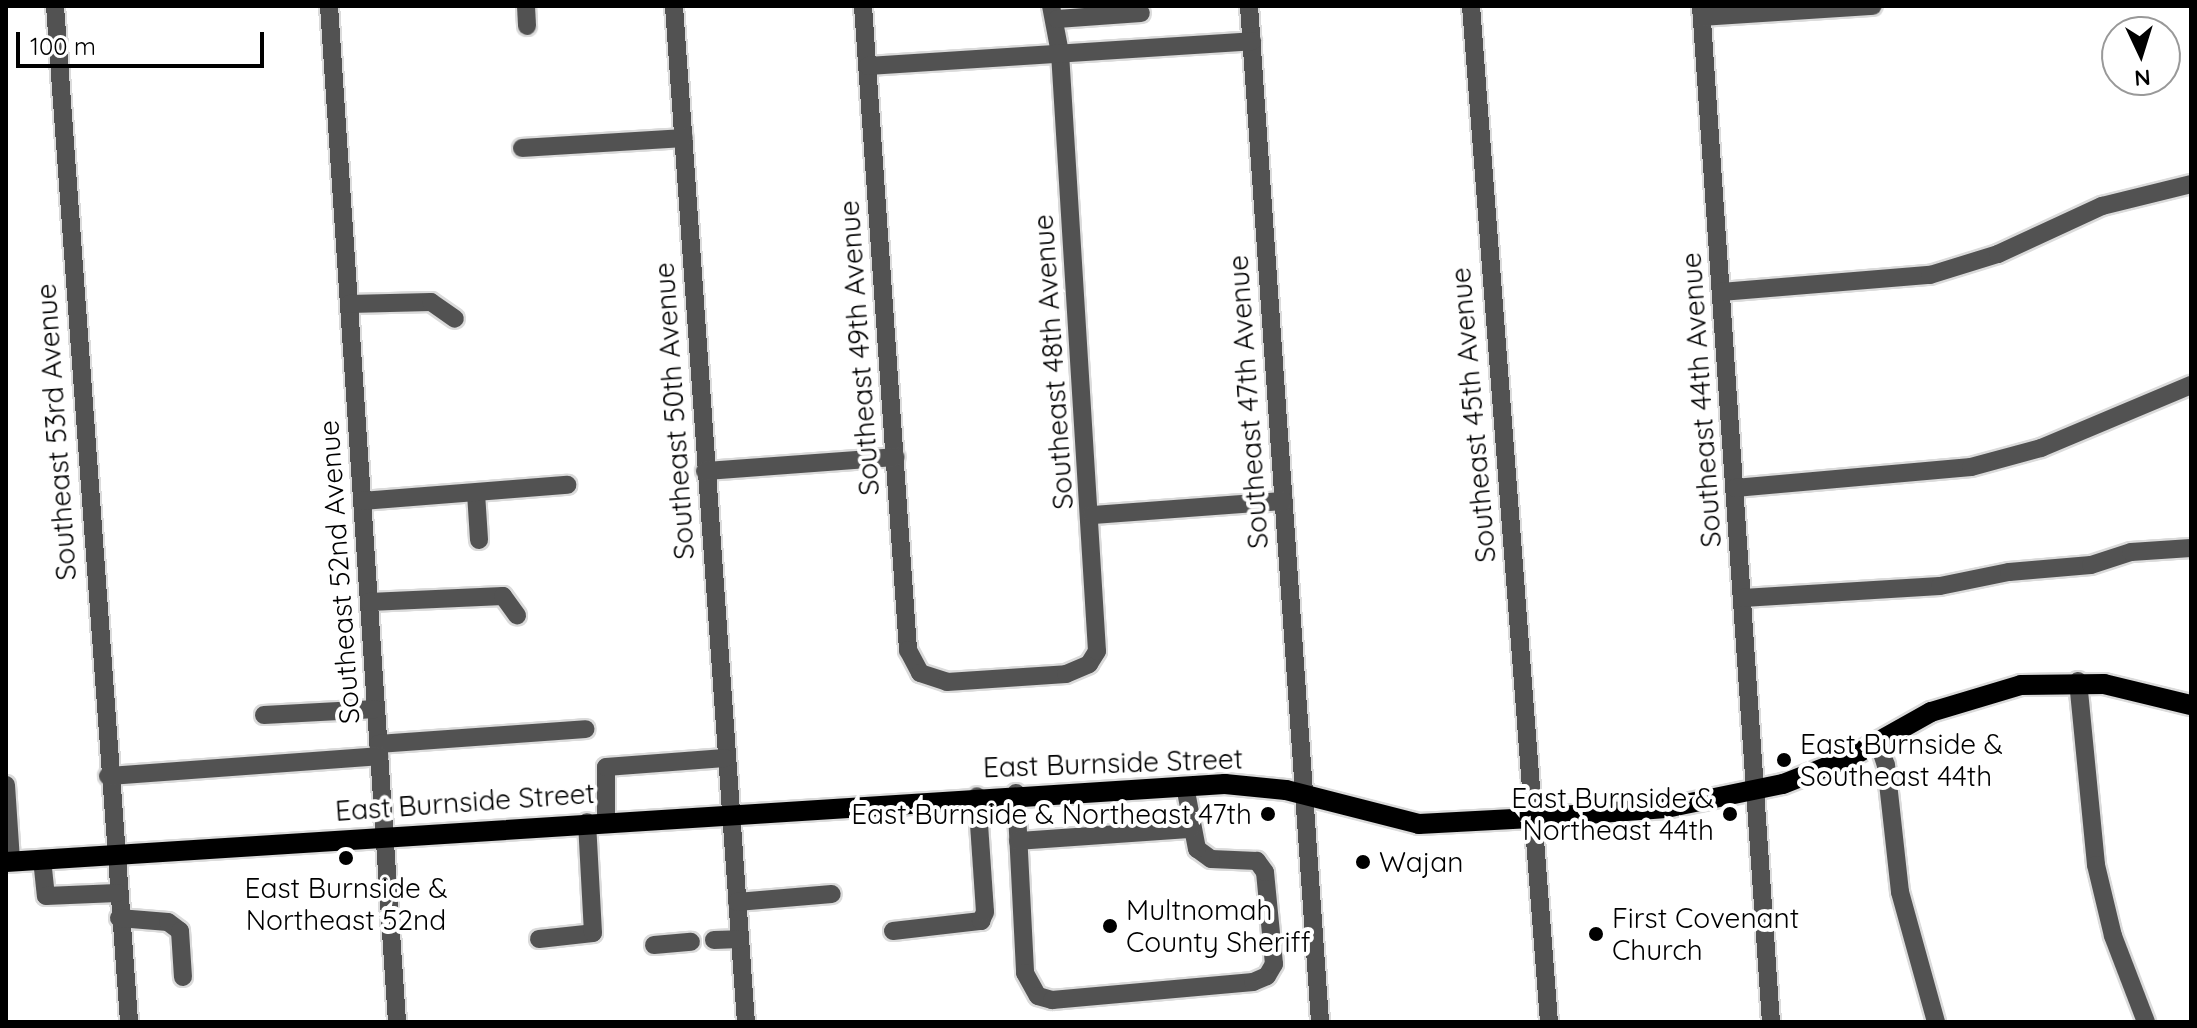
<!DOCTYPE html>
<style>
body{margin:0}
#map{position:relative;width:2197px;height:1028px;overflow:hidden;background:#fff;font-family:Quicksand,sans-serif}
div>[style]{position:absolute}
.roads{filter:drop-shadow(2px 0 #dbdbdb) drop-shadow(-2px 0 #dbdbdb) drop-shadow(0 2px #dbdbdb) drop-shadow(0 -2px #dbdbdb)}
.minor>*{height:18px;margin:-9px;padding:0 9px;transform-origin:9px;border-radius:9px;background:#525252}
.major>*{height:20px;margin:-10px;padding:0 10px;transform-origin:10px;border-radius:10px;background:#000}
.dots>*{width:22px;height:22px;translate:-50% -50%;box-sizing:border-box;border:4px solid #fff;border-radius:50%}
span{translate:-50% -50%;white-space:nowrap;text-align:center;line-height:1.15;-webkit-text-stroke:8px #fff;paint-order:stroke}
.street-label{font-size:28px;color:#000}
.poi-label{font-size:28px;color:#000}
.left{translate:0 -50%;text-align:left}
.right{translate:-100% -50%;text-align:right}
.frame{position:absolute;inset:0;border:8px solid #000;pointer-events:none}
.north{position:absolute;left:2101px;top:16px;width:80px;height:80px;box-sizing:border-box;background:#fff;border:2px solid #999;border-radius:50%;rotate:176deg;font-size:22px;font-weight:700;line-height:32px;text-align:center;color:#000}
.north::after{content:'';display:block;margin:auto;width:28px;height:36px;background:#000;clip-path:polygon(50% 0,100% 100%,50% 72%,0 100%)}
.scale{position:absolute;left:16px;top:32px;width:248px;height:36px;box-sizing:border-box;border:4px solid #000;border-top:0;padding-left:10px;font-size:24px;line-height:28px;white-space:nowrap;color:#000;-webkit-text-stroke:6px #fff;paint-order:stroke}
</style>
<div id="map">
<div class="roads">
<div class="minor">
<div style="left:55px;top:6px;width:1019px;rotate:85.83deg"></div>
<div style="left:329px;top:6px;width:1018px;rotate:86.17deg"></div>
<div style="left:526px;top:6px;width:20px;rotate:87deg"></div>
<div style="left:674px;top:6px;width:1019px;rotate:85.95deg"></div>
<div style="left:863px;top:6px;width:646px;rotate:86deg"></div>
<div style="left:908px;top:650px;width:26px;rotate:62deg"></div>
<div style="left:920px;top:673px;width:28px;rotate:18deg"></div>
<div style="left:947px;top:682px;width:119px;rotate:-3.8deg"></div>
<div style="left:1066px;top:674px;width:25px;rotate:-23deg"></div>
<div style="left:1089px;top:664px;width:15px;rotate:-58deg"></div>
<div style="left:1097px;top:651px;width:599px;rotate:-93.54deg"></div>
<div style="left:1060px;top:53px;width:48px;rotate:-100.8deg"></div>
<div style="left:1249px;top:6px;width:1018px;rotate:86deg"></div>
<div style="left:1471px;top:6px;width:1019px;rotate:85.61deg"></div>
<div style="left:1701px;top:6px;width:1018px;rotate:86.06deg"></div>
<div style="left:1702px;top:17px;width:171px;rotate:-3.7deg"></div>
<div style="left:1057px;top:19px;width:84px;rotate:-4.1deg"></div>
<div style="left:868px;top:66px;width:385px;rotate:-3.7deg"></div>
<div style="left:522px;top:148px;width:162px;rotate:-3.5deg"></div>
<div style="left:1721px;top:292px;width:210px;rotate:-4.7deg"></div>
<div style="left:1930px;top:275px;width:71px;rotate:-17.2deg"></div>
<div style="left:1998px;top:254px;width:115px;rotate:-24.8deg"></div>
<div style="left:2102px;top:206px;width:92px;rotate:-13.9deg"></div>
<div style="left:349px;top:304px;width:82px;rotate:-1.4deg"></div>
<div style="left:431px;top:302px;width:29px;rotate:35deg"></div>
<div style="left:705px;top:471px;width:191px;rotate:-4.2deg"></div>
<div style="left:1735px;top:488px;width:237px;rotate:-5.1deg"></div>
<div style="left:1971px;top:467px;width:73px;rotate:-15.2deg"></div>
<div style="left:2041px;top:448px;width:163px;rotate:-22.8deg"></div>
<div style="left:476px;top:493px;width:47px;rotate:86.3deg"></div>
<div style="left:362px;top:501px;width:206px;rotate:-4.5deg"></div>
<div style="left:1092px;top:515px;width:192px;rotate:-4.2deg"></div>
<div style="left:1743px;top:598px;width:197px;rotate:-3.5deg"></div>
<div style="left:1940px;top:586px;width:70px;rotate:-11.5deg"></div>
<div style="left:2009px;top:572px;width:82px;rotate:-4.9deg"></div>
<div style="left:2091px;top:565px;width:42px;rotate:-18deg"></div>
<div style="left:2131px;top:552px;width:60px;rotate:-3.8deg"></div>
<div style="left:369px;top:602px;width:134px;rotate:-2.6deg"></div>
<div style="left:503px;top:596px;width:24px;rotate:54deg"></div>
<div style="left:2078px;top:681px;width:185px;rotate:84.4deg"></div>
<div style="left:2096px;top:865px;width:73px;rotate:76.5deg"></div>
<div style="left:2113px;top:936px;width:92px;rotate:69deg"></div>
<div style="left:264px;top:715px;width:112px;rotate:-3.1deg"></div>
<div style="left:1878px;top:741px;width:25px;rotate:72deg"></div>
<div style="left:1886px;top:765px;width:128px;rotate:83.7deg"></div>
<div style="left:1900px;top:892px;width:135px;rotate:74.5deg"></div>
<div style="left:378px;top:744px;width:208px;rotate:-4.1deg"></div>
<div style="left:108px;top:776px;width:272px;rotate:-4.2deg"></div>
<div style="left:6px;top:785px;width:76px;rotate:86.2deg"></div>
<div style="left:1016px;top:793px;width:180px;rotate:87.1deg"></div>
<div style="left:1025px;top:973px;width:26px;rotate:61deg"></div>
<div style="left:1038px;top:996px;width:15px;rotate:16deg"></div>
<div style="left:1052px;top:1000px;width:202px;rotate:-5.1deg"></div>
<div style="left:1253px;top:982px;width:15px;rotate:-23deg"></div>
<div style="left:1267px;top:976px;width:14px;rotate:-60deg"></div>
<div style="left:1274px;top:964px;width:92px;rotate:-95.6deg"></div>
<div style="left:1265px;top:872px;width:14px;rotate:-126deg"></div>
<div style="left:1257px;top:861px;width:46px;rotate:-177.5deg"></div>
<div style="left:1211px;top:859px;width:17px;rotate:-144deg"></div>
<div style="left:1197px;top:849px;width:64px;rotate:-100.8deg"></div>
<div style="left:606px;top:821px;width:54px;rotate:-90deg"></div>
<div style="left:606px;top:767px;width:119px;rotate:-4.3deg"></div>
<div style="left:1018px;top:841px;width:173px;rotate:-4deg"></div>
<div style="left:42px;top:859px;width:37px;rotate:84deg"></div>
<div style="left:46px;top:896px;width:71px;rotate:-2.4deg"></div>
<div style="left:737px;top:902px;width:95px;rotate:-4.8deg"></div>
<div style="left:119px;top:918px;width:49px;rotate:4.7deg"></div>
<div style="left:168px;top:922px;width:15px;rotate:37deg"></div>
<div style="left:180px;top:931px;width:46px;rotate:86.3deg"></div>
<div style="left:893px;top:931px;width:89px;rotate:-6.5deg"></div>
<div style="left:981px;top:921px;width:10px;rotate:-66deg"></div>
<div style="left:985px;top:912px;width:116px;rotate:-93.9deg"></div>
<div style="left:539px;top:939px;width:54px;rotate:-6.3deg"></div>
<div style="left:593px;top:933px;width:111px;rotate:-93.1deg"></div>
<div style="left:714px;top:940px;width:25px;rotate:-2deg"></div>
<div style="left:654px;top:945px;width:37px;rotate:-5deg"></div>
</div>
<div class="major">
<div style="left:6px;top:862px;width:1221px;rotate:-3.66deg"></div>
<div style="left:1225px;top:784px;width:61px;rotate:5.6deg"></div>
<div style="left:1286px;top:790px;width:137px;rotate:14.3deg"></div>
<div style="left:1419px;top:824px;width:116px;rotate:-3deg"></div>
<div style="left:1535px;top:818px;width:131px;rotate:-4.4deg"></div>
<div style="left:1666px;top:808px;width:119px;rotate:-11.6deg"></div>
<div style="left:1783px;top:784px;width:71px;rotate:-21.5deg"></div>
<div style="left:1849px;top:758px;width:94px;rotate:-29.3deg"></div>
<div style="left:1931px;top:712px;width:94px;rotate:-16.7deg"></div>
<div style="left:2021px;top:685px;width:83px;rotate:-0.7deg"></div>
<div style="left:2104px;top:684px;width:89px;rotate:13.6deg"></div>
</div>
</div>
<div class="dots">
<div style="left:1784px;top:760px;background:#000"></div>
<div style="left:1268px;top:814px;background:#000"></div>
<div style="left:1730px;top:814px;background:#000"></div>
<div style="left:346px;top:858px;background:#000"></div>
<div style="left:1363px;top:862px;background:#000"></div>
<div style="left:1110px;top:926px;background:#000"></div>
<div style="left:1596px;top:934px;background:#000"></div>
</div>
<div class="street-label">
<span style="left:859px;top:348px;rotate:-94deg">Southeast 49th Avenue</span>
<span style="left:1053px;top:362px;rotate:-94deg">Southeast 48th Avenue</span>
<span style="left:1701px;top:400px;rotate:-94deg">Southeast 44th Avenue</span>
<span style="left:1248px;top:402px;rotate:-94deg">Southeast 47th Avenue</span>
<span style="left:674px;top:411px;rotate:-94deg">Southeast 50th Avenue</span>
<span style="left:1473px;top:415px;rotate:-95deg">Southeast 45th Avenue</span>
<span style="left:56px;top:432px;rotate:-94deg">Southeast 53rd Avenue</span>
<span style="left:339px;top:572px;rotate:-94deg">Southeast 52nd Avenue</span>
<span style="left:1113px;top:763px;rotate:-2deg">East Burnside Street</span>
<span style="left:465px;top:802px;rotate:-4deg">East Burnside Street</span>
</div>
<div class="poi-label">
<span class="left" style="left:1800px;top:760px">East Burnside &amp;<br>Southeast 44th</span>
<span class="right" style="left:1714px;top:814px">East Burnside &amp;<br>Northeast 44th</span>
<span class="right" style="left:1252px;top:814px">East Burnside &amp; Northeast 47th</span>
<span class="left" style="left:1379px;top:862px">Wajan</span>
<span style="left:346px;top:904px">East Burnside &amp;<br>Northeast 52nd</span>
<span class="left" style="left:1126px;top:926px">Multnomah<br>County Sheriff</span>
<span class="left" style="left:1612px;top:934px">First Covenant<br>Church</span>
</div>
<div class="frame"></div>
<div class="north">N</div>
<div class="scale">100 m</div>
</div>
